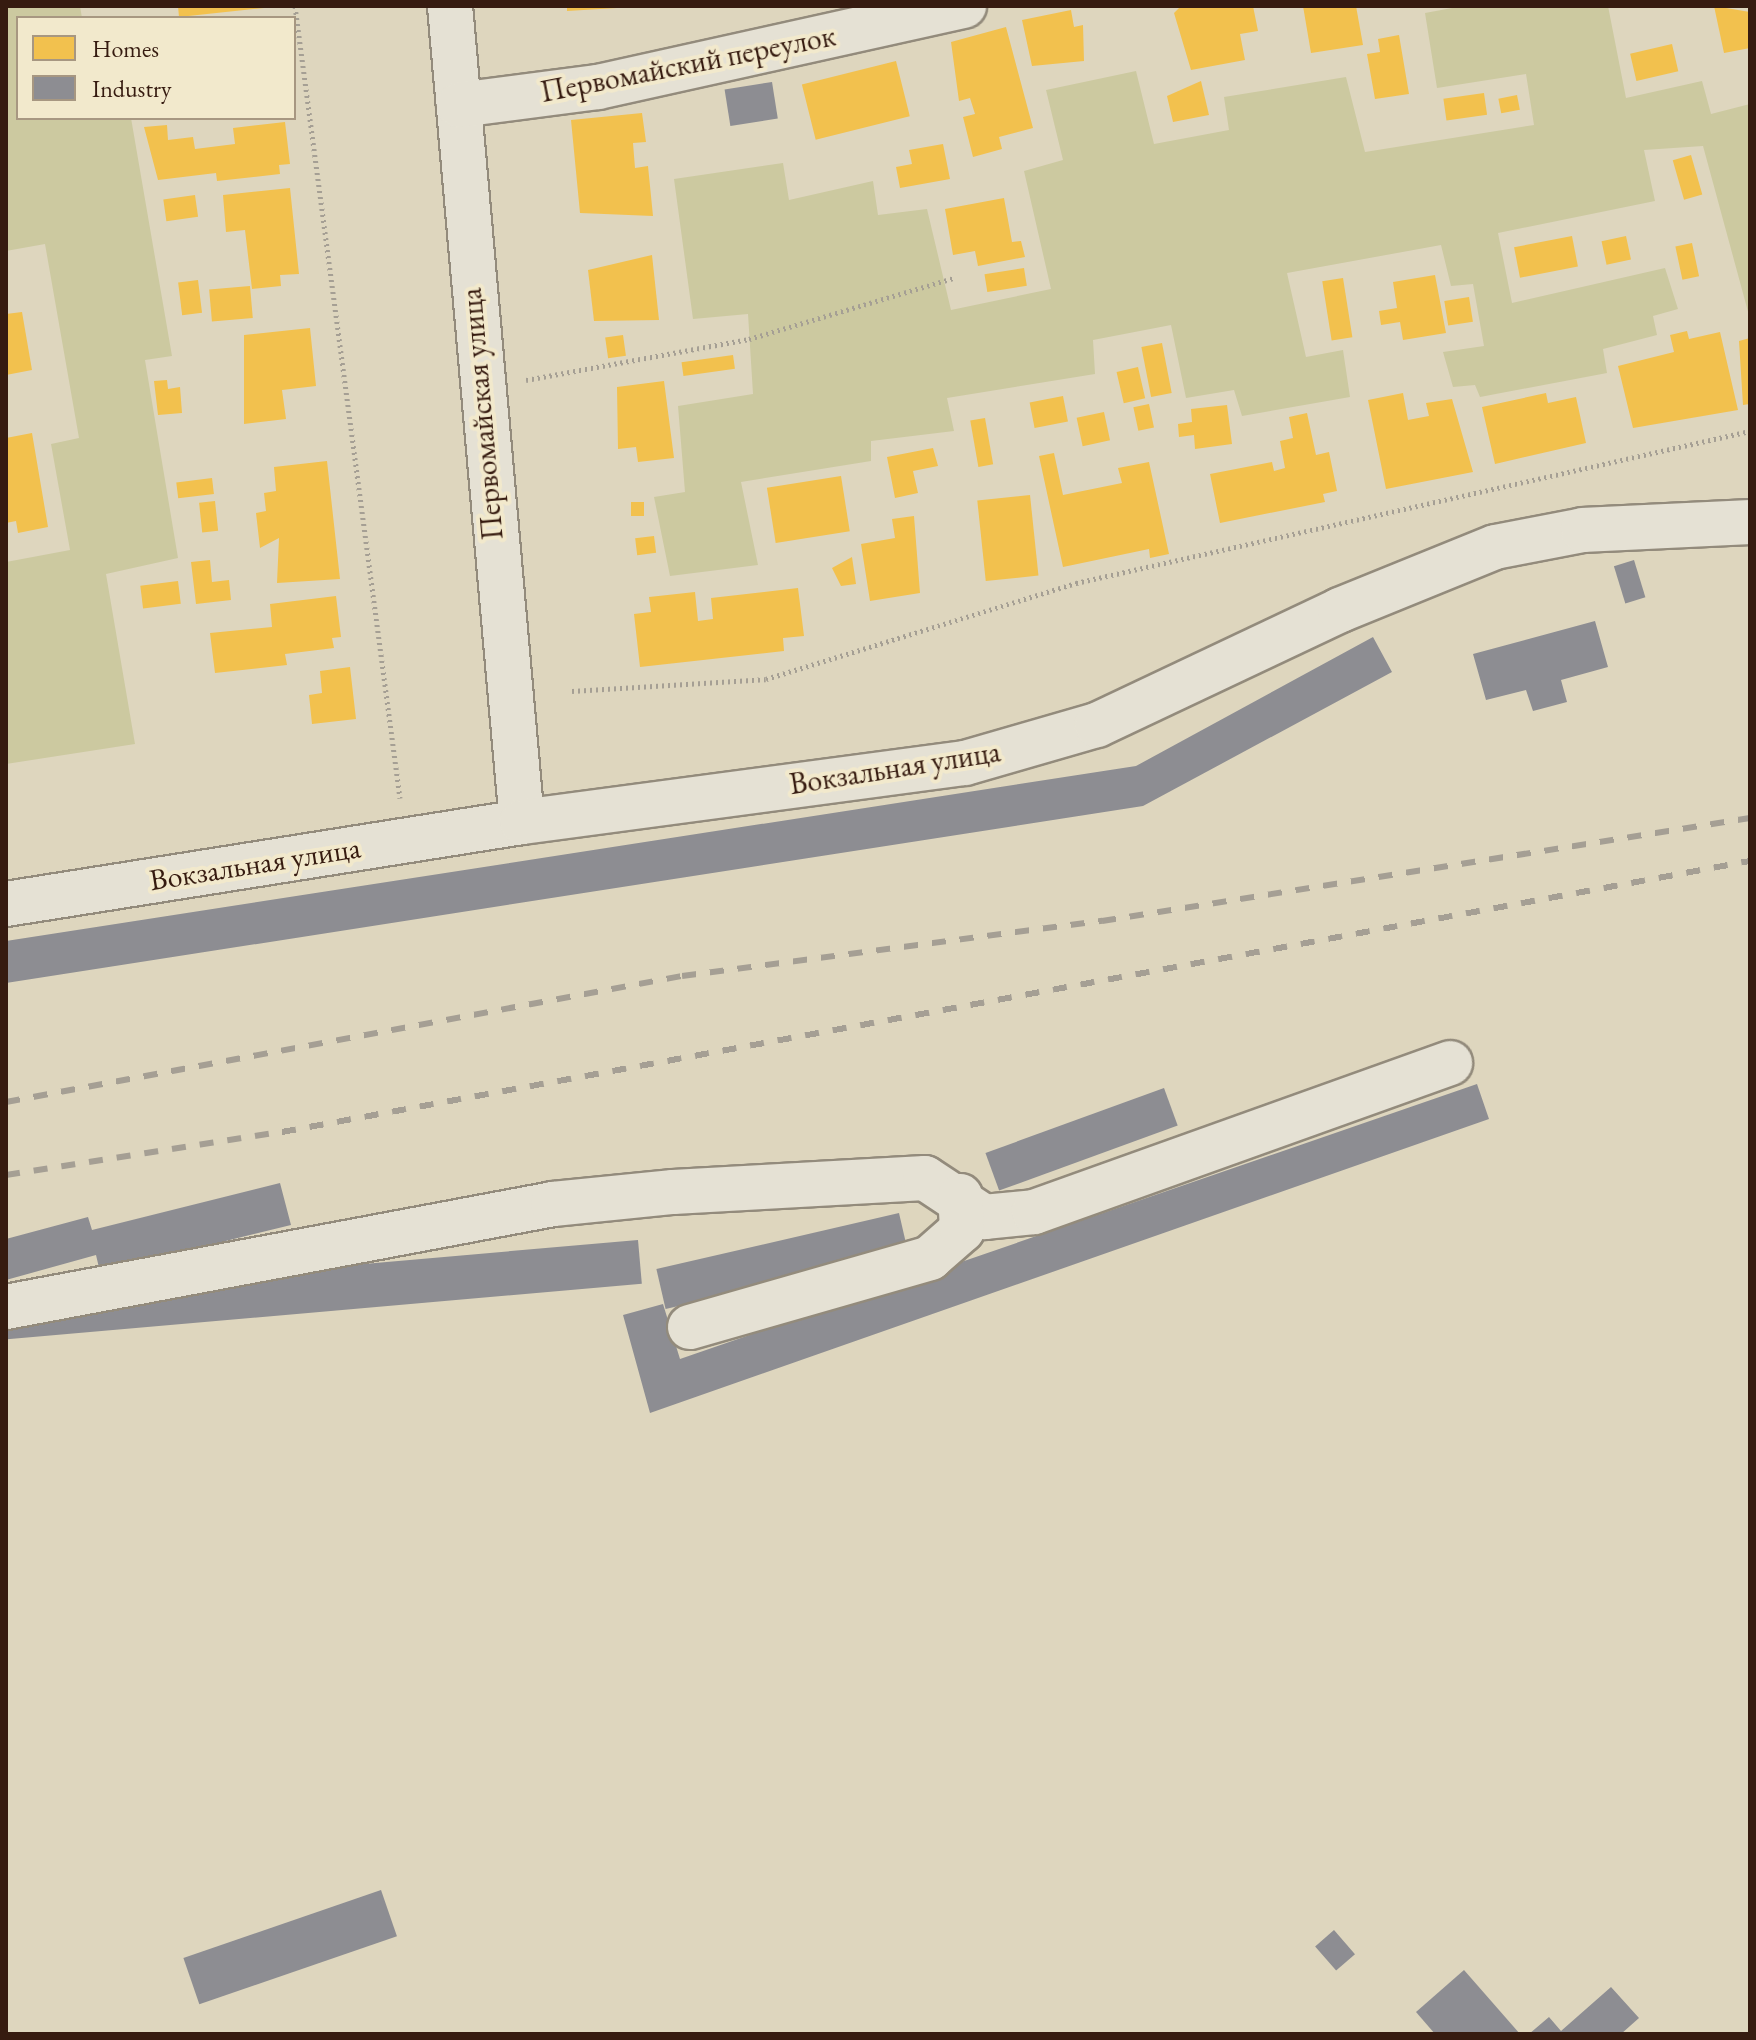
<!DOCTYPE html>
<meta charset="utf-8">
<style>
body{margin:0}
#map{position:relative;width:1756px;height:2040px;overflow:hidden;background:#ded6be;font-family:"EB Garamond",serif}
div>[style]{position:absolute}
.green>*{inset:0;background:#ccc9a0}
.homes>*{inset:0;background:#f2c14e;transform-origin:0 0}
.industry>*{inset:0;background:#8d8d92;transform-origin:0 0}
.path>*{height:5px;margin-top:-2.5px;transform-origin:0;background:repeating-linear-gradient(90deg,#a59f94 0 2px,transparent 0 6px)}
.roads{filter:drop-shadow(2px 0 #938b7c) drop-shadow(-2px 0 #938b7c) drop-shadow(0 2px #938b7c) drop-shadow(0 -2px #938b7c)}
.minor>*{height:44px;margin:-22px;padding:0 22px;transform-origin:22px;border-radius:22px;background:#e5e1d4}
.rail>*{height:6px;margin-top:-3px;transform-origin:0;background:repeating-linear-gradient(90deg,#a59f94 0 14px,transparent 0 28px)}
span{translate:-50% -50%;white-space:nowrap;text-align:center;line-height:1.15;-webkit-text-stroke:8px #f2e9cc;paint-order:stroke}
.street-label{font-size:30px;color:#361b10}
.frame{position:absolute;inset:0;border:8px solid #361b10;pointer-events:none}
.legend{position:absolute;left:16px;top:16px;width:280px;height:104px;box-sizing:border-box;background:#f2e9cc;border:2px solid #a79781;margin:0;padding:10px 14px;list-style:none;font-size:24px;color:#361b10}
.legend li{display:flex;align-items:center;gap:16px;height:40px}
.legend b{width:40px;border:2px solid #a79781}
</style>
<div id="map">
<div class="green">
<div style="clip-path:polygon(6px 6px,80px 6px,82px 18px,18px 18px,18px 118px,131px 118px,172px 356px,145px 360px,178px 558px,106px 574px,135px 744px,6px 764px,6px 562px,70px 550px,51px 444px,79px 438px,45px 244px,6px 251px)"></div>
<div style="clip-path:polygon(1463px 6px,1608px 6px,1626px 98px,1702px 81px,1711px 114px,1750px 104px,1750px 319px,1703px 146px,1644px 150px,1655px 201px,1498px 233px,1512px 303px,1665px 268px,1678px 309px,1653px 316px,1657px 335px,1603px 349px,1607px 373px,1480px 397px,1475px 385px,1453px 387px,1443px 352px,1484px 346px,1473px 284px,1451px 286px,1441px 245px,1287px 273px,1306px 357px,1343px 350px,1350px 397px,1242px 416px,1234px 390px,1186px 398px,1171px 325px,1093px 340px,1095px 374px,947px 398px,954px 431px,871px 441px,871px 461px,741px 482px,758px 565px,670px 576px,654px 497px,685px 492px,678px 406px,753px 394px,748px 314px,693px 319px,674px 179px,783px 163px,789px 200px,873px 181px,878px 215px,927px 209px,951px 310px,1051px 289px,1024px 171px,1063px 160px,1046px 90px,1136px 71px,1154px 144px,1229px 130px,1224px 97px,1346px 77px,1365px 152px,1534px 125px,1526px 74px,1437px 88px,1425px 13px)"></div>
</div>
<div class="homes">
<div style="clip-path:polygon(178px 6px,264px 6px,264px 8px,179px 17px)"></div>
<div style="clip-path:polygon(567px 6px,617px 6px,617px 8px,567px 11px)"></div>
<div style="clip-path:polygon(1181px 6px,1253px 6px,1258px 31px,1240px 34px,1245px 60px,1191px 70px,1174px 13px)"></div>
<div style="clip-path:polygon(1303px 6px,1356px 6px,1363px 45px,1311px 53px)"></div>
<div style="clip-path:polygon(1714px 6px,1750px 12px,1750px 48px,1724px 53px)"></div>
<div style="clip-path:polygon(1071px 10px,1074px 27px,1083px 25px,1084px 61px,1032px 66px,1022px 20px)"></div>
<div style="clip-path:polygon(1006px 27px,1033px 128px,999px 137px,1002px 149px,973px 157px,963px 117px,975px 114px,970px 98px,959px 101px,951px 42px)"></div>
<div style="clip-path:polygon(1399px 35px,1409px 94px,1375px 99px,1367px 54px,1380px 52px,1378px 39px)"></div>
<div style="left:1672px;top:44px;width:28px;height:43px;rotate:77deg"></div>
<div style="left:896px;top:61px;width:57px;height:97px;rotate:76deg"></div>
<div style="clip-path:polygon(1201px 81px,1209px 115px,1173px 122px,1167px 96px)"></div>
<div style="left:1484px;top:93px;width:22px;height:41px;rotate:82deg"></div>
<div style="left:1517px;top:95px;width:15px;height:19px;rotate:79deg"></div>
<div style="clip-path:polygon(642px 113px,646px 142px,633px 143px,635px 168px,648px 166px,653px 216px,580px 213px,571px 120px)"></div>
<div style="clip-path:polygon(285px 122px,290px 164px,279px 165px,280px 174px,217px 181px,216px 173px,158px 180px,144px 127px,167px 125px,168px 140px,193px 137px,195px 149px,235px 144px,233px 128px)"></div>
<div style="clip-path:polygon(943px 144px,950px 179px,900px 188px,896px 167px,912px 164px,909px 150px)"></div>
<div style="left:1691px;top:155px;width:41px;height:19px;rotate:74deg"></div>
<div style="clip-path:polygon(290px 188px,299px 274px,280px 275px,281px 286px,252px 289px,245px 230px,226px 232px,223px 195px)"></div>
<div style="left:195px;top:195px;width:22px;height:32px;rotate:82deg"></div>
<div style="clip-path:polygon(1004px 198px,1012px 242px,1021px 241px,1025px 257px,978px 266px,975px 251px,953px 255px,945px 209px)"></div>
<div style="left:1572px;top:236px;width:31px;height:59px;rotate:79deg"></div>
<div style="left:1626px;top:236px;width:24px;height:25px;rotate:78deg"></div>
<div style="left:1692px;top:243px;width:34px;height:17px;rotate:78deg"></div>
<div style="clip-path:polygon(652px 255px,659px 320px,594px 321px,588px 270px)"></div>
<div style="left:1024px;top:268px;width:18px;height:40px;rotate:81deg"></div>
<div style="clip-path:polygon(1435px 275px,1446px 333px,1403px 340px,1400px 322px,1381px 325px,1379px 311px,1397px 308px,1393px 282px)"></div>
<div style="left:1343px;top:278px;width:60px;height:21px;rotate:81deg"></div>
<div style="left:198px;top:280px;width:33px;height:20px;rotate:83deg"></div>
<div style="left:250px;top:286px;width:32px;height:41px;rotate:85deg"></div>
<div style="left:1469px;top:297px;width:25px;height:25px;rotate:81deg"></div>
<div style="clip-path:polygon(22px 312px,32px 370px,6px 375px,6px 314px)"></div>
<div style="clip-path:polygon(310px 328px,316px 386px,282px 390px,286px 419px,244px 424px,244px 335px)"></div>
<div style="clip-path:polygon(1687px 331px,1689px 339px,1720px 332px,1738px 410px,1633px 428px,1618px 366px,1674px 352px,1670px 335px)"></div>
<div style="left:623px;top:335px;width:21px;height:18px;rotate:82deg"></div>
<div style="clip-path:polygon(1750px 338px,1750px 404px,1743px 405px,1739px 341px)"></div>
<div style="left:1162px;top:343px;width:51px;height:21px;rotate:79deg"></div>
<div style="left:733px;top:355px;width:14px;height:52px;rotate:82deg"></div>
<div style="left:1138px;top:367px;width:32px;height:22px;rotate:77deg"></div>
<div style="clip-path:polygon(167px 380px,168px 389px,180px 387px,182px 413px,158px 415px,154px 381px)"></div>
<div style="clip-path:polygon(664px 381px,674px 458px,638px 462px,636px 447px,618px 449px,617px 387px)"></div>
<div style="clip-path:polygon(1403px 393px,1408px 420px,1429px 416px,1426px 403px,1452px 399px,1473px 472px,1386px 489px,1368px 400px)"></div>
<div style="clip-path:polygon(1546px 393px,1548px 403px,1576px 397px,1586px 443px,1495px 464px,1482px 407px)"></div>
<div style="left:1063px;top:396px;width:26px;height:34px;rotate:79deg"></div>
<div style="left:1149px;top:404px;width:24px;height:16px;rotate:78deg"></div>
<div style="clip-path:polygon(1227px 405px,1232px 444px,1195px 449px,1194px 435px,1179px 437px,1178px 424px,1192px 422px,1191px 409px)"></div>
<div style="left:1104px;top:412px;width:29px;height:28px;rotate:78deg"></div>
<div style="clip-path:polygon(1307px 413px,1316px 455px,1329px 452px,1337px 491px,1323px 494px,1325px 502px,1220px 523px,1210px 474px,1272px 462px,1274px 471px,1285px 468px,1280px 441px,1293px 438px,1289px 417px)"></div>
<div style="left:985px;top:418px;width:47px;height:15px;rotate:80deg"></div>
<div style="clip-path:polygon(32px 433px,48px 527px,18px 533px,16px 521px,6px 523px,6px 438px)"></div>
<div style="clip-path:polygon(933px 448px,938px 466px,913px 471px,918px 493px,895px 498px,887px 457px)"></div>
<div style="clip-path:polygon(1054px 453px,1063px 495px,1122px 483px,1118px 468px,1149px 462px,1169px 554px,1150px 558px,1149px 549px,1063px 567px,1039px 456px)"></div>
<div style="clip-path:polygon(327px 461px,340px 579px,277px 583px,279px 538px,260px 548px,256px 513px,266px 511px,264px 493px,276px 491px,274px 467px)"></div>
<div style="left:841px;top:476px;width:56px;height:75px;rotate:81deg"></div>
<div style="left:212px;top:478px;width:16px;height:36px;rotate:83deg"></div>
<div style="left:1030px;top:495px;width:81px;height:53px;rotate:84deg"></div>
<div style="left:215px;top:501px;width:30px;height:16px;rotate:84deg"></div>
<div style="left:631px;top:502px;width:13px;height:14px"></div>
<div style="clip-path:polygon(914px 516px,920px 593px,870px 601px,861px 544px,895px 538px,892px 519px)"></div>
<div style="left:654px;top:536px;width:17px;height:19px;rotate:83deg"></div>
<div style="clip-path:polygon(852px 557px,856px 584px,841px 586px,832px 568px)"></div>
<div style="clip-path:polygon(210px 560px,212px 582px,229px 580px,231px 600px,196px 604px,191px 562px)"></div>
<div style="left:178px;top:581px;width:23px;height:38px;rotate:83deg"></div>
<div style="clip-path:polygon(798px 588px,804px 636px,783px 638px,784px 651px,640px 667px,634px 614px,651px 612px,649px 597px,695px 592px,698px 621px,713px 619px,711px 598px)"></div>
<div style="clip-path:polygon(336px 596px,341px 637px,332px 638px,334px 648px,285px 654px,287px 665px,215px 673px,210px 633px,272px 627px,270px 604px)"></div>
<div style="clip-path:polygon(350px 667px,356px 719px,312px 724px,309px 695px,322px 693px,320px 671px)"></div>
</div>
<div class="industry">
<div style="left:772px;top:82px;width:37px;height:48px;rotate:81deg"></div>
<div style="left:1634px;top:560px;width:39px;height:21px;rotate:73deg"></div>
<div style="clip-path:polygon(1595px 621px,1608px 667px,1561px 680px,1567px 702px,1533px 711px,1526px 690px,1486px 700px,1473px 654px)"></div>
<div style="clip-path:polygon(1373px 637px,1392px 672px,1143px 806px,6px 983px,6px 941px,1136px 766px)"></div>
<div style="clip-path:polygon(1477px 1084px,1489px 1119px,650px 1413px,623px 1315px,663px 1304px,680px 1359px)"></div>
<div style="left:1164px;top:1088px;width:40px;height:190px;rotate:70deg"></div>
<div style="clip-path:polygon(280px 1183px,291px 1225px,100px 1272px,96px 1255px,6px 1280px,6px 1239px,88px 1217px,92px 1230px)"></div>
<div style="left:899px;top:1213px;width:41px;height:249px;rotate:77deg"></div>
<div style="left:638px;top:1240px;width:44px;height:640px;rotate:85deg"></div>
<div style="left:381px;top:1890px;width:49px;height:209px;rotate:71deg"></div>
<div style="left:1334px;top:1930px;width:32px;height:25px;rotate:49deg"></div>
<div style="clip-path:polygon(1464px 1970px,1520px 2034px,1435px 2034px,1416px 2012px)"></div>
<div style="clip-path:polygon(1611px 1987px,1639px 2018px,1621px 2034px,1529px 2034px,1549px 2017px,1561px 2031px)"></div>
</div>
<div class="path">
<div style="left:295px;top:6px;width:799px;rotate:82.45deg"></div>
<div style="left:526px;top:380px;width:227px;rotate:-10.4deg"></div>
<div style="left:749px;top:339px;width:213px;rotate:-16.6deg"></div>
<div style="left:572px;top:691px;width:194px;rotate:-3.5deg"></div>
<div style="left:766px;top:679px;width:325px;rotate:-17.2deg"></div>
<div style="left:1076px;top:583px;width:691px;rotate:-12.71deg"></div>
</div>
<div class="roads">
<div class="minor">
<div style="left:450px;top:6px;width:819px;rotate:84.96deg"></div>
<div style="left:459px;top:105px;width:140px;rotate:-7.4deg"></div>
<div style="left:598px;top:87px;width:375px;rotate:-12.5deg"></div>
<div style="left:6px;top:904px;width:522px;rotate:-9.03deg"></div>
<div style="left:522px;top:822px;width:447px;rotate:-7.6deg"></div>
<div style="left:965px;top:763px;width:137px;rotate:-16.1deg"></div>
<div style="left:1097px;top:725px;width:269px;rotate:-25.3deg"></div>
<div style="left:1340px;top:610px;width:167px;rotate:-22.1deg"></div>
<div style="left:1495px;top:547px;width:90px;rotate:-10.9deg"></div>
<div style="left:1583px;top:530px;width:167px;rotate:-2.7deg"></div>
<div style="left:6px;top:1307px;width:557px;rotate:-10.66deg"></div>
<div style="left:553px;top:1204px;width:121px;rotate:-5.7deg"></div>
<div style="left:673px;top:1192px;width:252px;rotate:-3.2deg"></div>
<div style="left:925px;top:1178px;width:71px;rotate:33.5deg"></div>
<div style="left:984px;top:1217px;width:50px;rotate:-5.7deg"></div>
<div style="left:1034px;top:1212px;width:442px;rotate:-19.7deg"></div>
<div style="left:690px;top:1327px;width:250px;rotate:-16deg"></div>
<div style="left:930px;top:1258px;width:43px;rotate:-41.2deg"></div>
<div style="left:962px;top:1230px;width:34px;rotate:-93deg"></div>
</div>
</div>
<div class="rail">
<div style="left:6px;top:1102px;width:688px;rotate:-10.56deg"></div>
<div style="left:682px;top:976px;width:424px;rotate:-7.5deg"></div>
<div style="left:1102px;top:921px;width:656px;rotate:-9.03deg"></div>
<div style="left:6px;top:1175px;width:279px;rotate:-8.9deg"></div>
<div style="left:282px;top:1132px;width:1493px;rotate:-10.46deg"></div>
</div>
<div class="street-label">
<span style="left:688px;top:64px;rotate:-11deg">Первомайский переулок</span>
<span style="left:482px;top:414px;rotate:-95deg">Первомайская улица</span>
<span style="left:895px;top:768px;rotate:-9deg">Вокзальная улица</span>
<span style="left:255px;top:864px;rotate:-9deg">Вокзальная улица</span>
</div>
<div class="frame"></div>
<ul class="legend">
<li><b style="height:22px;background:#f2c14e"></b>Homes</li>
<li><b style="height:22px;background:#8d8d92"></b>Industry</li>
</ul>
</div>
